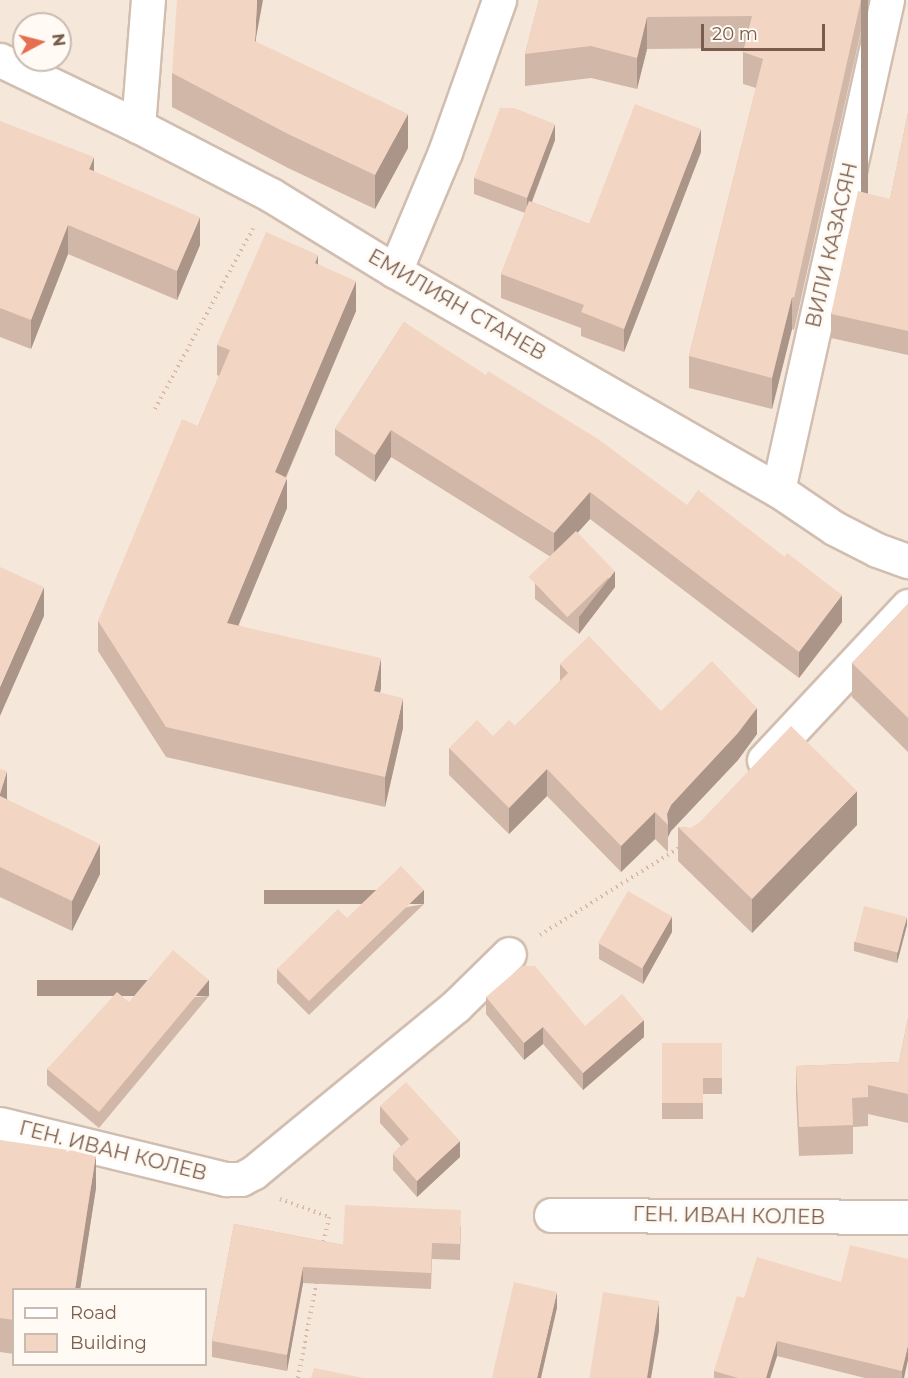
<!DOCTYPE html>
<meta charset="utf-8">
<style>
body{margin:0}
#map{position:relative;width:908px;height:1378px;overflow:hidden;background:#fdf6ec;font-family:Montserrat,sans-serif}
div>[style]{position:absolute}
.residential>*{inset:0;background:#f5e8da}
.path>*{height:4px;margin-top:-2px;transform-origin:0;background:repeating-linear-gradient(90deg,#d9b8a5 0 1.5px,transparent 0 6px)}
.roads{filter:drop-shadow(2px 0 #d1beb0) drop-shadow(-2px 0 #d1beb0) drop-shadow(0 2px #d1beb0) drop-shadow(0 -2px #d1beb0)}
.minor>*{height:33px;margin:-16.5px;padding:0 16.5px;transform-origin:16.5px;border-radius:16.5px;background:#fff}
.wall>*{inset:0;background:#d1b7a8}
.shaded-wall>*{inset:0;background:#aa9588;transform-origin:0 0}
.building>*{inset:0;background:#f3d5c3;transform-origin:0 0}
span{translate:-50% -50%;white-space:nowrap;text-align:center;line-height:1.15;-webkit-text-stroke:6px #fffaf3;paint-order:stroke}
.street-label{font-size:20px;color:#7a5c4d}
.legend{position:absolute;left:12px;top:1288px;width:195px;height:78px;box-sizing:border-box;background:#fffaf3;border:2px solid #cabbb1;margin:0;padding:8px 10px;list-style:none;font-size:18px;color:#7a5c4d}
.legend li{display:flex;align-items:center;gap:12px;height:30px}
.legend b{width:30px;border:2px solid #cabbb1}
.north{position:absolute;left:12px;top:12px;width:60px;height:60px;box-sizing:border-box;background:#fffaf3;border:2px solid #cabbb1;border-radius:50%;rotate:83deg;font-size:16px;font-weight:700;line-height:24px;text-align:center;color:#7a5c4d}
.north::after{content:'';display:block;margin:auto;width:21px;height:27px;background:#e76f51;clip-path:polygon(50% 0,100% 100%,50% 72%,0 100%)}
.scale{position:absolute;left:701px;top:24px;width:124px;height:27px;box-sizing:border-box;border:3px solid #7a5c4d;border-top:0;padding-left:8px;font-size:18px;line-height:21px;white-space:nowrap;color:#7a5c4d;-webkit-text-stroke:4px #fffaf3;paint-order:stroke}
</style>
<div id="map">
<div class="residential">
<div style="clip-path:polygon(evenodd,0 0,908px 0,908px 1378px,0 1378px,0 0,24px 24px,60px 24px,60px 60px,24px 60px,24px 24px,0 0,14px 1290px,206px 1290px,206px 1364px,14px 1364px,14px 1290px)"></div>
</div>
<div class="path">
<div style="left:155px;top:409px;width:207px;rotate:-61.5deg"></div>
<div style="left:540px;top:935px;width:168px;rotate:-32.1deg"></div>
<div style="left:280px;top:1199px;width:52px;rotate:20.2deg"></div>
<div style="left:329px;top:1217px;width:29px;rotate:102deg"></div>
<div style="left:298px;top:1378px;width:101px;rotate:-79.1deg"></div>
</div>
<div class="roads">
<div class="minor">
<div style="left:0;top:60px;width:153px;rotate:25.6deg"></div>
<div style="left:138px;top:126px;width:150px;rotate:27.4deg"></div>
<div style="left:271px;top:195px;width:145px;rotate:31.5deg"></div>
<div style="left:395px;top:271px;width:441px;rotate:29.8deg"></div>
<div style="left:778px;top:490px;width:68px;rotate:34.2deg"></div>
<div style="left:834px;top:528px;width:48px;rotate:27.1deg"></div>
<div style="left:877px;top:550px;width:33px;rotate:20deg"></div>
<div style="left:138px;top:126px;width:126px;rotate:-85.5deg"></div>
<div style="left:395px;top:271px;width:129px;rotate:-67.2deg"></div>
<div style="left:445px;top:152px;width:161px;rotate:-70.4deg"></div>
<div style="left:778px;top:490px;width:502px;rotate:-77.46deg"></div>
<div style="left:764px;top:760px;width:211px;rotate:-46.9deg"></div>
<div style="left:0;top:1124px;width:233px;rotate:13.7deg"></div>
<div style="left:226px;top:1179px;width:15px"></div>
<div style="left:241px;top:1179px;width:15px;rotate:-28deg"></div>
<div style="left:254px;top:1172px;width:261px;rotate:-39.4deg"></div>
<div style="left:456px;top:1006px;width:74px;rotate:-44.5deg"></div>
<div style="left:551px;top:1215px;width:357px;rotate:0.3deg"></div>
</div>
</div>
<div class="wall">
<div style="clip-path:polygon(539px 0,868px 0,794px 330px,792px 329px,772px 409px,689px 388px,689px 356px,756px 88px,743px 84px,743px 52px,744px 48px,647px 49px,637px 89px,591px 78px,525px 86px,525px 54px)"></div>
<div style="clip-path:polygon(256px 38px,256px 42px,408px 148px,375px 209px,288px 168px,172px 107px,172px 73px)"></div>
<div style="clip-path:polygon(908px 113px,908px 355px,831px 338px,831px 314px,890px 199px)"></div>
<div style="clip-path:polygon(0 121px,94px 172px,200px 245px,177px 300px,68px 254px,31px 349px,0 337px)"></div>
<div style="clip-path:polygon(555px 140px,532px 202px,589px 224px,701px 152px,624px 352px,581px 336px,581px 328px,501px 298px,501px 274px,525px 213px,474px 194px,474px 178px)"></div>
<div style="clip-path:polygon(318px 264px,356px 311px,286px 478px,287px 508px,238px 625px,381px 688px,380px 692px,403px 728px,385px 807px,166px 757px,98px 651px,98px 621px,198px 426px,219px 376px,217px 375px,217px 345px)"></div>
<div style="clip-path:polygon(404px 322px,842px 622px,799px 678px,590px 519px,577px 533px,615px 587px,579px 634px,535px 599px,535px 583px,554px 559px,391px 457px,375px 482px,335px 455px,335px 429px)"></div>
<div style="clip-path:polygon(908px 604px,908px 752px,852px 697px,852px 663px)"></div>
<div style="clip-path:polygon(560px 664px,661px 711px,757px 734px,738px 760px,671px 831px,668px 837px,668px 852px,655px 839px,621px 872px,547px 796px,509px 834px,449px 775px,449px 748px,493px 736px,515px 726px,560px 681px)"></div>
<div style="clip-path:polygon(0 769px,7px 799px,100px 874px,72px 931px,0 897px)"></div>
<div style="clip-path:polygon(857px 825px,752px 933px,678px 861px,678px 827px,690px 828px)"></div>
<div style="clip-path:polygon(424px 904px,309px 1015px,277px 983px,277px 969px,347px 918px)"></div>
<div style="clip-path:polygon(907px 925px,897px 963px,854px 951px,854px 942px)"></div>
<div style="clip-path:polygon(672px 932px,643px 984px,599px 959px,599px 943px)"></div>
<div style="clip-path:polygon(209px 996px,99px 1128px,47px 1085px,47px 1069px,129px 1002px)"></div>
<div style="clip-path:polygon(486px 997px,585px 1026px,644px 1037px,583px 1090px,543px 1044px,524px 1060px,486px 1014px)"></div>
<div style="clip-path:polygon(908px 1018px,908px 1123px,868px 1114px,868px 1126px,853px 1127px,853px 1154px,799px 1156px,796px 1095px,796px 1066px,899px 1062px)"></div>
<div style="clip-path:polygon(662px 1043px,722px 1043px,722px 1094px,703px 1094px,703px 1119px,662px 1119px)"></div>
<div style="clip-path:polygon(380px 1106px,460px 1157px,417px 1197px,393px 1170px,393px 1154px,401px 1146px,380px 1123px)"></div>
<div style="clip-path:polygon(0 1140px,96px 1188px,80px 1290px,14px 1290px,14px 1354px,0 1352px)"></div>
<div style="clip-path:polygon(234px 1224px,343px 1245px,461px 1226px,460px 1260px,432px 1259px,431px 1289px,303px 1283px,287px 1371px,212px 1357px,212px 1341px)"></div>
<div style="clip-path:polygon(908px 1259px,904px 1378px,865px 1378px,777px 1356px,770px 1378px,714px 1378px,714px 1371px,744px 1298px,841px 1282px)"></div>
</div>
<div class="shaded-wall">
<div style="clip-path:polygon(257px 0,263px 0,256px 38px,255px 75px,255px 41px)"></div>
<div style="left:861px;top:0;width:7px;height:305px"></div>
<div style="clip-path:polygon(647px 17px,647px 49px,637px 89px,637px 58px)"></div>
<div style="clip-path:polygon(408px 114px,408px 148px,375px 209px,375px 175px)"></div>
<div style="clip-path:polygon(555px 124px,555px 140px,527px 214px,527px 198px)"></div>
<div style="clip-path:polygon(701px 129px,701px 152px,624px 352px,624px 329px)"></div>
<div style="clip-path:polygon(94px 157px,94px 185px,89px 169px)"></div>
<div style="clip-path:polygon(200px 217px,200px 245px,177px 300px,177px 271px)"></div>
<div style="clip-path:polygon(68px 225px,68px 254px,31px 349px,31px 320px)"></div>
<div style="clip-path:polygon(318px 255px,318px 285px,315px 263px)"></div>
<div style="clip-path:polygon(356px 281px,356px 311px,275px 502px,275px 472px)"></div>
<div style="clip-path:polygon(792px 297px,792px 329px,772px 409px,772px 378px)"></div>
<div style="clip-path:polygon(391px 430px,391px 457px,375px 482px,375px 455px)"></div>
<div style="clip-path:polygon(287px 478px,287px 508px,227px 653px,227px 623px)"></div>
<div style="clip-path:polygon(590px 492px,590px 519px,554px 559px,554px 533px)"></div>
<div style="clip-path:polygon(615px 571px,615px 587px,579px 634px,579px 617px)"></div>
<div style="clip-path:polygon(44px 587px,44px 616px,0 716px,0 687px)"></div>
<div style="clip-path:polygon(842px 595px,842px 622px,799px 678px,799px 652px)"></div>
<div style="clip-path:polygon(381px 658px,381px 688px,374px 721px,374px 691px)"></div>
<div style="clip-path:polygon(403px 698px,403px 728px,385px 807px,385px 777px)"></div>
<div style="clip-path:polygon(757px 708px,757px 734px,738px 760px,671px 831px,668px 837px,668px 825px,667px 814px,671px 805px)"></div>
<div style="clip-path:polygon(547px 769px,547px 796px,509px 834px,509px 808px)"></div>
<div style="clip-path:polygon(7px 771px,7px 802px,0 824px,0 794px)"></div>
<div style="clip-path:polygon(857px 791px,857px 825px,752px 933px,752px 899px)"></div>
<div style="clip-path:polygon(655px 812px,655px 839px,621px 872px,621px 846px)"></div>
<div style="clip-path:polygon(100px 844px,100px 874px,72px 931px,72px 901px)"></div>
<div style="left:424px;top:890px;width:14px;height:160px;rotate:90deg"></div>
<div style="clip-path:polygon(672px 916px,672px 932px,643px 984px,643px 967px)"></div>
<div style="clip-path:polygon(907px 917px,907px 925px,897px 963px,897px 954px)"></div>
<div style="left:209px;top:980px;width:16px;height:172px;rotate:90deg"></div>
<div style="clip-path:polygon(644px 1020px,644px 1037px,583px 1090px,583px 1073px)"></div>
<div style="clip-path:polygon(543px 1027px,543px 1044px,524px 1060px,524px 1043px)"></div>
<div style="clip-path:polygon(460px 1141px,460px 1157px,417px 1197px,417px 1181px)"></div>
<div style="clip-path:polygon(96px 1154px,96px 1188px,80px 1290px,75px 1290px)"></div>
<div style="clip-path:polygon(303px 1267px,303px 1283px,287px 1371px,287px 1355px)"></div>
<div style="clip-path:polygon(557px 1292px,557px 1308px,541px 1378px,537px 1378px)"></div>
<div style="clip-path:polygon(659px 1301px,659px 1331px,651px 1378px,646px 1378px)"></div>
<div style="clip-path:polygon(777px 1341px,777px 1356px,770px 1378px,766px 1378px)"></div>
<div style="clip-path:polygon(908px 1345px,908px 1360px,904px 1378px,902px 1378px,902px 1371px)"></div>
</div>
<div class="building">
<div style="clip-path:polygon(177px 0,257px 0,255px 41px,408px 114px,375px 175px,288px 134px,172px 73px)"></div>
<div style="clip-path:polygon(539px 0,861px 0,794px 298px,792px 297px,772px 378px,689px 356px,763px 59px,743px 52px,752px 16px,647px 17px,637px 58px,591px 46px,525px 54px)"></div>
<div style="clip-path:polygon(635px 104px,701px 129px,624px 329px,581px 312px,584px 305px,501px 274px,529px 201px,589px 224px)"></div>
<div style="clip-path:polygon(500px 108px,514px 108px,555px 124px,527px 198px,474px 178px)"></div>
<div style="clip-path:polygon(908px 113px,908px 331px,831px 314px,858px 191px,890px 199px)"></div>
<div style="clip-path:polygon(0 121px,94px 157px,89px 169px,200px 217px,177px 271px,68px 225px,31px 320px,0 308px)"></div>
<div style="clip-path:polygon(266px 232px,318px 255px,315px 263px,356px 281px,275px 472px,287px 478px,227px 623px,381px 658px,374px 691px,403px 698px,385px 777px,166px 727px,98px 621px,182px 419px,198px 426px,230px 350px,217px 345px)"></div>
<div style="clip-path:polygon(404px 322px,486px 375px,488px 371px,598px 439px,687px 505px,698px 490px,785px 557px,787px 553px,842px 595px,799px 652px,590px 492px,554px 533px,391px 430px,375px 455px,335px 429px)"></div>
<div style="left:576px;top:531px;width:56px;height:66px;rotate:46deg"></div>
<div style="clip-path:polygon(0 567px,44px 587px,0 687px)"></div>
<div style="clip-path:polygon(908px 604px,908px 718px,852px 663px)"></div>
<div style="clip-path:polygon(589px 636px,661px 711px,712px 661px,757px 708px,738px 733px,671px 805px,667px 814px,668px 825px,655px 812px,621px 846px,547px 769px,509px 808px,449px 748px,477px 720px,493px 736px,509px 720px,515px 726px,568px 673px,560px 664px)"></div>
<div style="clip-path:polygon(791px 726px,857px 791px,752px 899px,678px 827px,690px 828px,699px 823px)"></div>
<div style="clip-path:polygon(0 769px,7px 771px,0 794px)"></div>
<div style="clip-path:polygon(0 796px,100px 844px,72px 901px,0 867px)"></div>
<div style="clip-path:polygon(401px 866px,424px 890px,309px 1001px,277px 969px,338px 909px,347px 918px)"></div>
<div style="left:628px;top:891px;width:51px;height:60px;rotate:30deg"></div>
<div style="left:864px;top:906px;width:44px;height:37px;rotate:14deg"></div>
<div style="clip-path:polygon(173px 950px,209px 980px,99px 1112px,47px 1069px,117px 992px,129px 1002px)"></div>
<div style="clip-path:polygon(522px 966px,535px 966px,585px 1026px,622px 994px,644px 1020px,583px 1073px,543px 1027px,524px 1043px,486px 997px)"></div>
<div style="clip-path:polygon(908px 1018px,908px 1094px,868px 1085px,868px 1097px,852px 1098px,853px 1125px,799px 1127px,796px 1066px,899px 1062px)"></div>
<div style="clip-path:polygon(662px 1043px,722px 1043px,722px 1078px,703px 1078px,703px 1103px,662px 1103px)"></div>
<div style="clip-path:polygon(406px 1082px,460px 1141px,417px 1181px,393px 1154px,409px 1139px,380px 1106px)"></div>
<div style="clip-path:polygon(0 1140px,96px 1154px,75px 1290px,14px 1290px,14px 1320px,0 1318px)"></div>
<div style="clip-path:polygon(345px 1205px,461px 1210px,460px 1244px,432px 1243px,431px 1273px,303px 1267px,287px 1355px,212px 1341px,234px 1224px,343px 1245px)"></div>
<div style="clip-path:polygon(850px 1245px,908px 1259px,908px 1345px,902px 1371px,777px 1341px,766px 1378px,738px 1378px,714px 1371px,737px 1296px,744px 1298px,757px 1257px,841px 1282px)"></div>
<div style="left:514px;top:1282px;width:44px;height:98px;rotate:13deg"></div>
<div style="left:603px;top:1292px;width:57px;height:87px;rotate:9deg"></div>
<div style="clip-path:polygon(314px 1368px,364px 1378px,311px 1378px)"></div>
</div>
<div class="street-label">
<span style="left:832px;top:245px;rotate:-77deg">ВИЛИ КАЗАСЯН</span>
<span style="left:457px;top:305px;rotate:30deg">ЕМИЛИЯН СТАНЕВ</span>
<span style="left:113px;top:1151px;rotate:14deg">ГЕН. ИВАН КОЛЕВ</span>
<span style="left:729px;top:1216px;rotate:1deg">ГЕН. ИВАН КОЛЕВ</span>
</div>
<ul class="legend">
<li><b style="height:8px;background:#fff"></b>Road</li>
<li><b style="height:16px;background:#f3d5c3"></b>Building</li>
</ul>
<div class="north">N</div>
<div class="scale">20 m</div>
</div>
